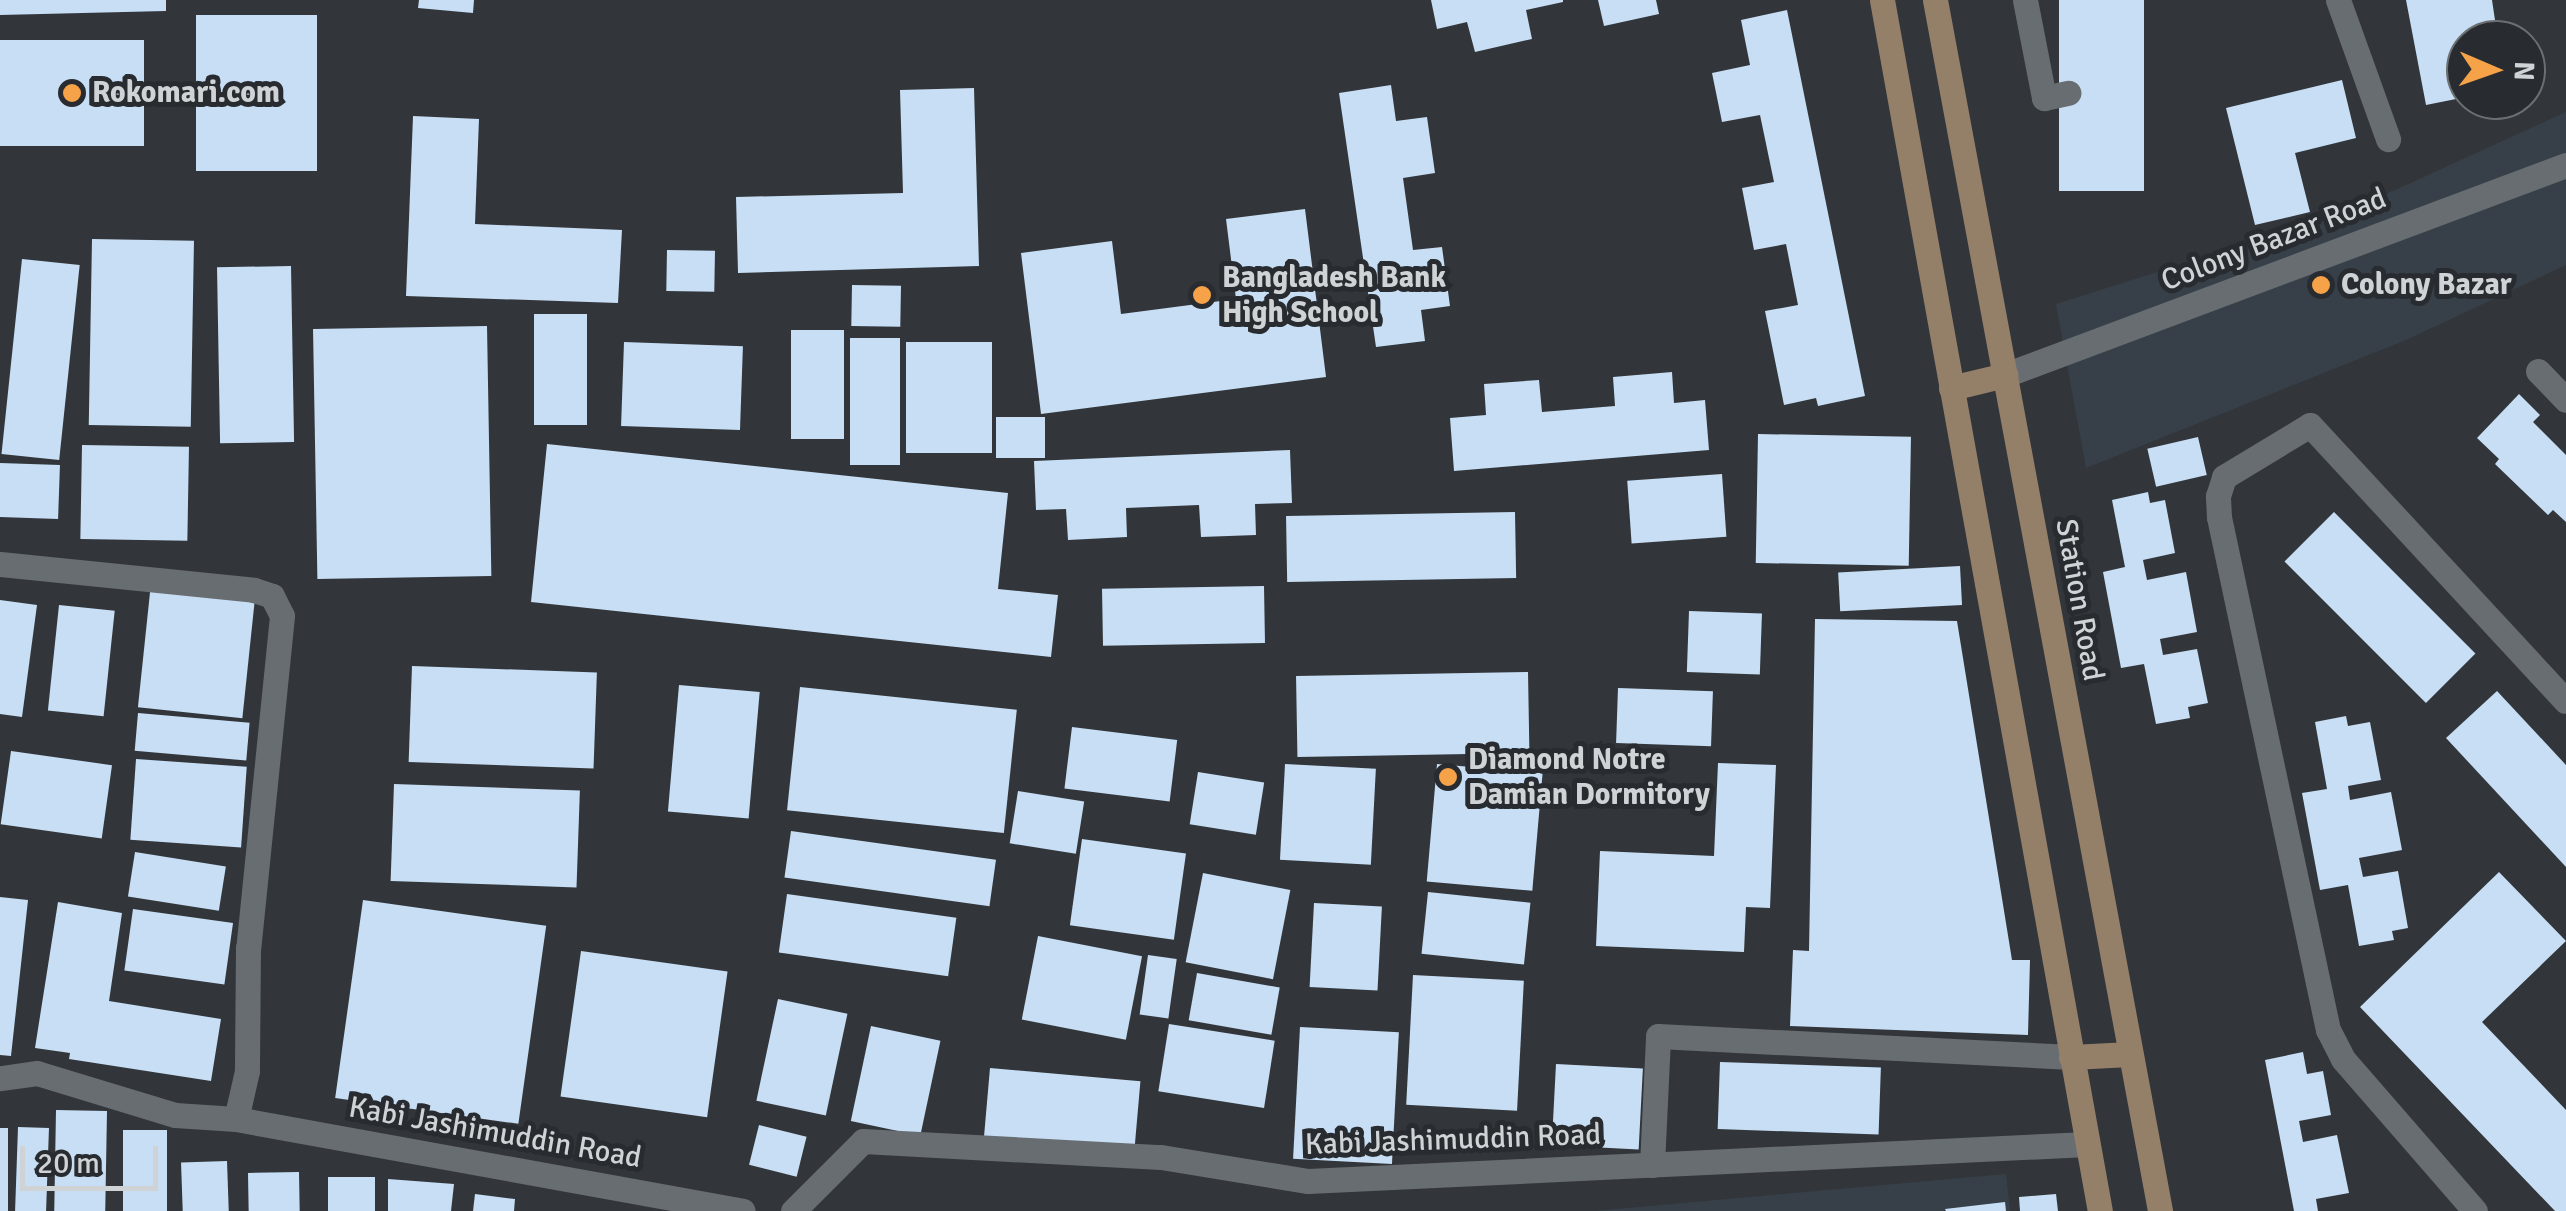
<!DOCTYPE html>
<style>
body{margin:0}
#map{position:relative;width:2566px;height:1211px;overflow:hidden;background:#32363a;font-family:Signika,sans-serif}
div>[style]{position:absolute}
.built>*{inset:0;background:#374049}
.building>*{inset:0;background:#c7def5;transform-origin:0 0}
.minor>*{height:25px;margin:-12.5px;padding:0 12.5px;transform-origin:12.5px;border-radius:12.5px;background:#686d72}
.tertiary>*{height:25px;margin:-12.5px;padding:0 12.5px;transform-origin:12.5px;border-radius:12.5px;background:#686d72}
.secondary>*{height:25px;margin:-12.5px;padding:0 12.5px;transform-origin:12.5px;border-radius:12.5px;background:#947f69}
.dots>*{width:28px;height:28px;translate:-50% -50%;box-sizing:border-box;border:5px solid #282c30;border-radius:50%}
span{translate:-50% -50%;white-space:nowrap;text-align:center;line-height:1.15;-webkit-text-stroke:10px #282c30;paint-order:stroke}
.poi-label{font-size:30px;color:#d0d3d6;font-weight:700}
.left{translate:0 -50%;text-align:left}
.street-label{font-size:30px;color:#d0d3d6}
.north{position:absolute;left:2446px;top:20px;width:100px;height:100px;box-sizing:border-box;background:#282c30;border:2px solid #6b6f72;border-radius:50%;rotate:92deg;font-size:28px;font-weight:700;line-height:40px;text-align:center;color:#d0d3d6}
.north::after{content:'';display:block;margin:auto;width:35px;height:45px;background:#f6a248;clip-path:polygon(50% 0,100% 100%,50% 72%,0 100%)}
.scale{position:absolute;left:20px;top:1146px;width:138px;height:45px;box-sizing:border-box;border:5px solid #d0d3d6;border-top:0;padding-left:12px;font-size:30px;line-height:35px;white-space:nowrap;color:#d0d3d6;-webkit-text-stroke:8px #282c30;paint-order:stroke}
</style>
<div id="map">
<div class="built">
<div style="clip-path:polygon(2566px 112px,2566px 265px,2406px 340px,2086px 468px,2056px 304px,2345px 213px)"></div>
<div style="clip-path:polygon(2006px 1174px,2010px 1211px,1595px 1211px)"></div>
</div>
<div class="building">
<div style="clip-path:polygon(0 0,166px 0,166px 11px,0 15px)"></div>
<div style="clip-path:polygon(419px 0,474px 0,473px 13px,418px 8px)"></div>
<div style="clip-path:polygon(1431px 0,1563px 0,1563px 2px,1526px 10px,1532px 39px,1475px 52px,1467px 22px,1437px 29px)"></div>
<div style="clip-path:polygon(1598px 0,1656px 0,1659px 14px,1604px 26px)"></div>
<div style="left:2059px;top:0;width:85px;height:191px"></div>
<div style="clip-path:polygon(2406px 0,2492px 0,2498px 40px,2466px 40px,2466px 97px,2426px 105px)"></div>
<div style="clip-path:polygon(1787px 10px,1865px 396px,1818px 406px,1816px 398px,1784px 405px,1765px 311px,1798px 305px,1786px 244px,1754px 250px,1742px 188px,1774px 182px,1760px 115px,1722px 122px,1712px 73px,1750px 65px,1741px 20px)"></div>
<div style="left:196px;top:15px;width:121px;height:156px"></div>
<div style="left:0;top:40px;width:144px;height:106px"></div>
<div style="clip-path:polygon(2342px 80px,2356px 138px,2295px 153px,2310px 212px,2255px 225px,2226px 108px)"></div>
<div style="clip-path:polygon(1391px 85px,1396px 121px,1427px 117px,1435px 173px,1403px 178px,1413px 250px,1442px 247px,1450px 306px,1421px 310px,1425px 341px,1376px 347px,1339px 93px)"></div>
<div style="clip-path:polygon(974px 88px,979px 266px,738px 273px,736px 197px,903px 193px,900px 90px)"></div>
<div style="clip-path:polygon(413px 116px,479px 119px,475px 224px,622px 230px,618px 303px,406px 296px)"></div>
<div style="clip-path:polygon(1305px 209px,1326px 377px,1041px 414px,1021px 253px,1112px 241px,1121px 314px,1236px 299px,1226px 219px)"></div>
<div style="left:92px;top:239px;width:102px;height:186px;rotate:1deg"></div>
<div style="left:667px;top:250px;width:48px;height:41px;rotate:1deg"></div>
<div style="left:22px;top:259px;width:58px;height:196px;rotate:6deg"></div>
<div style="left:291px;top:266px;width:176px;height:74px;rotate:89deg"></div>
<div style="left:852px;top:285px;width:49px;height:41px;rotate:1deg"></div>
<div style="left:587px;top:314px;width:111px;height:53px;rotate:90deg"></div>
<div style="left:487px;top:326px;width:250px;height:174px;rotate:89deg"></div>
<div style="left:791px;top:330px;width:53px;height:109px"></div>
<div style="left:850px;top:338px;width:50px;height:127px"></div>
<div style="left:624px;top:342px;width:119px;height:84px;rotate:2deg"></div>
<div style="left:906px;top:342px;width:86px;height:111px"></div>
<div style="clip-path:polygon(1672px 372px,1674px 403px,1705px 400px,1709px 450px,1454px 471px,1450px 418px,1486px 415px,1484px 384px,1539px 380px,1542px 412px,1615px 406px,1613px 377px)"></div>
<div style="clip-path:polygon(2519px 394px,2540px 415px,2533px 422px,2566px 455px,2566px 522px,2553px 510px,2548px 515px,2495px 464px,2499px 459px,2477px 438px)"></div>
<div style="left:996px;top:417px;width:49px;height:41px"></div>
<div style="left:1758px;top:434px;width:153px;height:129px;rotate:1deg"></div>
<div style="left:2198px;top:437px;width:39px;height:52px;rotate:77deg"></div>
<div style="clip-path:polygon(547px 444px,1008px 493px,998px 589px,1058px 595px,1051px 657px,531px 602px)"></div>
<div style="left:82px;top:445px;width:107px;height:94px;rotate:1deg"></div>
<div style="clip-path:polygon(1290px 450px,1292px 503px,1255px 504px,1256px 535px,1201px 537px,1199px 505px,1126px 508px,1127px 537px,1068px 540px,1066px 509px,1036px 510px,1034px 461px)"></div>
<div style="left:0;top:463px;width:60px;height:54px;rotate:2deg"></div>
<div style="left:1722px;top:474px;width:63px;height:95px;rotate:86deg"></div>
<div style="clip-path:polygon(2148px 492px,2150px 503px,2165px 500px,2175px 553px,2143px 560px,2147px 580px,2186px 572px,2197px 632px,2160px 639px,2163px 655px,2197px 649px,2208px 703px,2188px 707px,2190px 718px,2156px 724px,2144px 664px,2121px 668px,2103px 572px,2125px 567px,2112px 500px)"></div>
<div style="left:1515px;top:512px;width:66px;height:229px;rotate:89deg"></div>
<div style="left:2334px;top:512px;width:200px;height:70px;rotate:45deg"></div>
<div style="left:1960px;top:566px;width:39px;height:122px;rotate:87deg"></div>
<div style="left:151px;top:583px;width:105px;height:125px;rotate:6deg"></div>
<div style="left:1264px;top:586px;width:57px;height:162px;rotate:89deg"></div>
<div style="clip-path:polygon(0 600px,37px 605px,22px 717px,0 714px)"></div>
<div style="left:59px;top:605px;width:56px;height:106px;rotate:6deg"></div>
<div style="left:1689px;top:611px;width:73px;height:61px;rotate:2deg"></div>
<div style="clip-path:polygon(1815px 619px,1957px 621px,2012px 960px,2030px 960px,2028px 1035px,1790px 1026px,1793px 950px,1809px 951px)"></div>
<div style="left:412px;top:666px;width:185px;height:96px;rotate:2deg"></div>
<div style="left:1528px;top:672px;width:81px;height:232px;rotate:89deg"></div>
<div style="left:679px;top:685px;width:81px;height:127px;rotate:5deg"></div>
<div style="left:800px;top:687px;width:218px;height:124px;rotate:6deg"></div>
<div style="left:1618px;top:688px;width:95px;height:55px;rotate:2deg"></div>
<div style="clip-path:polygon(2497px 691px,2566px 765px,2566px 867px,2446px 738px)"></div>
<div style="left:138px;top:713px;width:112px;height:38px;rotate:5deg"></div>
<div style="clip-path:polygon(2346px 716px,2348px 726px,2370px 722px,2381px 780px,2348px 786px,2350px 800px,2391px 792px,2402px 850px,2359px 858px,2363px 877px,2398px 871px,2408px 928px,2392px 931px,2394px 940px,2359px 946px,2348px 885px,2320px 890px,2302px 793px,2327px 789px,2315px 722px)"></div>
<div style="left:1072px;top:727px;width:106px;height:62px;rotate:7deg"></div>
<div style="left:11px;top:751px;width:102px;height:74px;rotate:8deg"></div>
<div style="left:136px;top:759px;width:111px;height:81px;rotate:4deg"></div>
<div style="clip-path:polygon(1718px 763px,1776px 765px,1770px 908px,1746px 907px,1744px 952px,1596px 946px,1600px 851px,1714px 856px)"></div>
<div style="left:1285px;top:764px;width:91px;height:96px;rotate:3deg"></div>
<div style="left:1437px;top:764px;width:106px;height:118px;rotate:5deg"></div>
<div style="left:1198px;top:772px;width:67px;height:53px;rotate:9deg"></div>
<div style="left:394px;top:784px;width:186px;height:97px;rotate:2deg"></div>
<div style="left:1018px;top:791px;width:67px;height:53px;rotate:9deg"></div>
<div style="left:791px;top:831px;width:207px;height:47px;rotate:8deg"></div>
<div style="left:1082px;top:839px;width:105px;height:87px;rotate:8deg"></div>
<div style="left:135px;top:852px;width:92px;height:45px;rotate:9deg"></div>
<div style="clip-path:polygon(2499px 872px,2566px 941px,2482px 1022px,2566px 1110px,2566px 1211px,2555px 1211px,2360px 1007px)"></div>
<div style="left:1203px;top:873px;width:89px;height:91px;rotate:11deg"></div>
<div style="left:1428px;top:892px;width:103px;height:62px;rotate:6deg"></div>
<div style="left:787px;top:894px;width:171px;height:59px;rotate:8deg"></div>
<div style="clip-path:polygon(0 897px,28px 900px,11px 1056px,0 1055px)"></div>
<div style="left:363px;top:900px;width:185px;height:200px;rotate:8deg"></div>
<div style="clip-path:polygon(58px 902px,122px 913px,109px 1001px,221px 1019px,211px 1081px,69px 1059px,70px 1053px,35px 1048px)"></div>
<div style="left:1314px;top:903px;width:68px;height:84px;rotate:3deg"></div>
<div style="left:133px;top:909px;width:101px;height:62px;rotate:8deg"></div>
<div style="left:1038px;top:936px;width:106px;height:85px;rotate:11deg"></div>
<div style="left:581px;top:951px;width:148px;height:147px;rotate:8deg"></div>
<div style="left:1148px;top:955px;width:29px;height:60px;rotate:8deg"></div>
<div style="left:1197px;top:973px;width:84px;height:48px;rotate:10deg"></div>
<div style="left:1413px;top:975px;width:111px;height:130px;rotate:3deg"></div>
<div style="left:778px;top:999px;width:71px;height:104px;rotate:12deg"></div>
<div style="left:1169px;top:1024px;width:107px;height:68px;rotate:9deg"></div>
<div style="left:871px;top:1026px;width:71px;height:97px;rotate:12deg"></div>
<div style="left:1300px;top:1027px;width:99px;height:132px;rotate:3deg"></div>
<div style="clip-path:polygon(2303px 1052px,2307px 1074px,2323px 1071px,2331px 1115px,2299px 1121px,2303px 1142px,2337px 1135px,2349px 1193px,2316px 1199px,2318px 1211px,2294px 1211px,2265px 1060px)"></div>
<div style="left:1720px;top:1062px;width:161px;height:67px;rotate:2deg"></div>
<div style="left:1556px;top:1064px;width:87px;height:81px;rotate:3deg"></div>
<div style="left:990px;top:1068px;width:151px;height:75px;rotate:5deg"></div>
<div style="left:56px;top:1110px;width:51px;height:101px;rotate:1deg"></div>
<div style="left:759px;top:1125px;width:49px;height:41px;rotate:14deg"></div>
<div style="left:18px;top:1127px;width:31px;height:84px;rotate:2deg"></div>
<div style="left:0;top:1128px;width:8px;height:83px"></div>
<div style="left:123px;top:1130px;width:44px;height:81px"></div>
<div style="left:227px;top:1161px;width:50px;height:46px;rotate:88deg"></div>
<div style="left:299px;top:1172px;width:39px;height:51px;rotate:89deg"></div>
<div style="left:328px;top:1177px;width:47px;height:34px"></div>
<div style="clip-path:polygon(388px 1179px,454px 1184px,451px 1211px,388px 1211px)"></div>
<div style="clip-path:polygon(475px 1194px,515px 1199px,514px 1211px,473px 1211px)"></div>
<div style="clip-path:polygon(2056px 1194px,2058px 1211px,2020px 1211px,2019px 1197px)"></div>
<div style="clip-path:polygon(2005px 1202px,2006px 1211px,1946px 1211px,1945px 1209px)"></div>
</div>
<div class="minor">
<div style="left:2025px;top:0;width:100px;rotate:79deg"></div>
<div style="left:2044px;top:98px;width:25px;rotate:-12deg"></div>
<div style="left:2338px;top:0;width:148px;rotate:70.2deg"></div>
<div style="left:2538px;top:371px;width:40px;rotate:46deg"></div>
<div style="left:0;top:564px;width:255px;rotate:5.8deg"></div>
<div style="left:254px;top:590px;width:19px;rotate:18deg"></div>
<div style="left:272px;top:596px;width:22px;rotate:63deg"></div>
<div style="left:282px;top:616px;width:334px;rotate:95.8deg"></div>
<div style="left:248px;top:948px;width:123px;rotate:90.5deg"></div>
<div style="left:247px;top:1071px;width:49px;rotate:102.9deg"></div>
<div style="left:236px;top:1119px;width:61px;rotate:-176.2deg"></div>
<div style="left:175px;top:1115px;width:144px;rotate:-163.1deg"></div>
<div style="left:37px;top:1073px;width:37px;rotate:172deg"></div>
<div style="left:236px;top:1119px;width:515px;rotate:10.28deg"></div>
<div style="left:1652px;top:1165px;width:129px;rotate:-87.3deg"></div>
<div style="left:1658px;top:1036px;width:414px;rotate:2.9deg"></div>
<div style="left:793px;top:1211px;width:99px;rotate:-45deg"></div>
<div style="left:863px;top:1141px;width:298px;rotate:3.1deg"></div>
<div style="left:1161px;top:1157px;width:149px;rotate:9.3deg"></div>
<div style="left:1308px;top:1181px;width:780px;rotate:-2.72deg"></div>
<div style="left:2475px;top:1211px;width:201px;rotate:-131deg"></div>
<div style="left:2343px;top:1059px;width:33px;rotate:-117deg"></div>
<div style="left:2328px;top:1030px;width:524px;rotate:-102deg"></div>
<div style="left:2219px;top:517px;width:21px;rotate:-93deg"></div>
<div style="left:2218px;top:496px;width:20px;rotate:-72deg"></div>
<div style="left:2224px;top:477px;width:100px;rotate:-31.2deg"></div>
<div style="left:2310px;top:425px;width:376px;rotate:47.2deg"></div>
</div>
<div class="tertiary">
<div style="left:2005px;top:375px;width:599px;rotate:-20.52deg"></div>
</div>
<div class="secondary">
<div style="left:1882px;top:0;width:1230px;rotate:79.8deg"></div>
<div style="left:1935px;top:0;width:1232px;rotate:79.47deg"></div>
<div style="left:1951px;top:388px;width:56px;rotate:-13.5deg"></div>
<div style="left:2071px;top:1057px;width:59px;rotate:-2.9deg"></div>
</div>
<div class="dots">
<div style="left:72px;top:93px;background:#f6a248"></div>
<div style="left:2321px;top:285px;background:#f6a248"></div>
<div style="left:1202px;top:295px;background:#f6a248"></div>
<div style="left:1448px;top:777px;background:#f6a248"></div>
</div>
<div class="poi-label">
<span class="left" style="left:92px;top:93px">Rokomari.com</span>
<span class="left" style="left:1222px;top:295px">Bangladesh Bank<br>High School</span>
<span class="left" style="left:2341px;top:285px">Colony Bazar</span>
<span class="left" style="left:1468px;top:777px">Diamond Notre<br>Damian Dormitory</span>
</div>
<div class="street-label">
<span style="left:2274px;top:240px;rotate:-21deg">Colony Bazar Road</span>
<span style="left:2079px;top:600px;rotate:80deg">Station Road</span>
<span style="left:495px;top:1133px;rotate:10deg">Kabi Jashimuddin Road</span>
<span style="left:1453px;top:1140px;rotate:-2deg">Kabi Jashimuddin Road</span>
</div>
<div class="north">N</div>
<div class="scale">20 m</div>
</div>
